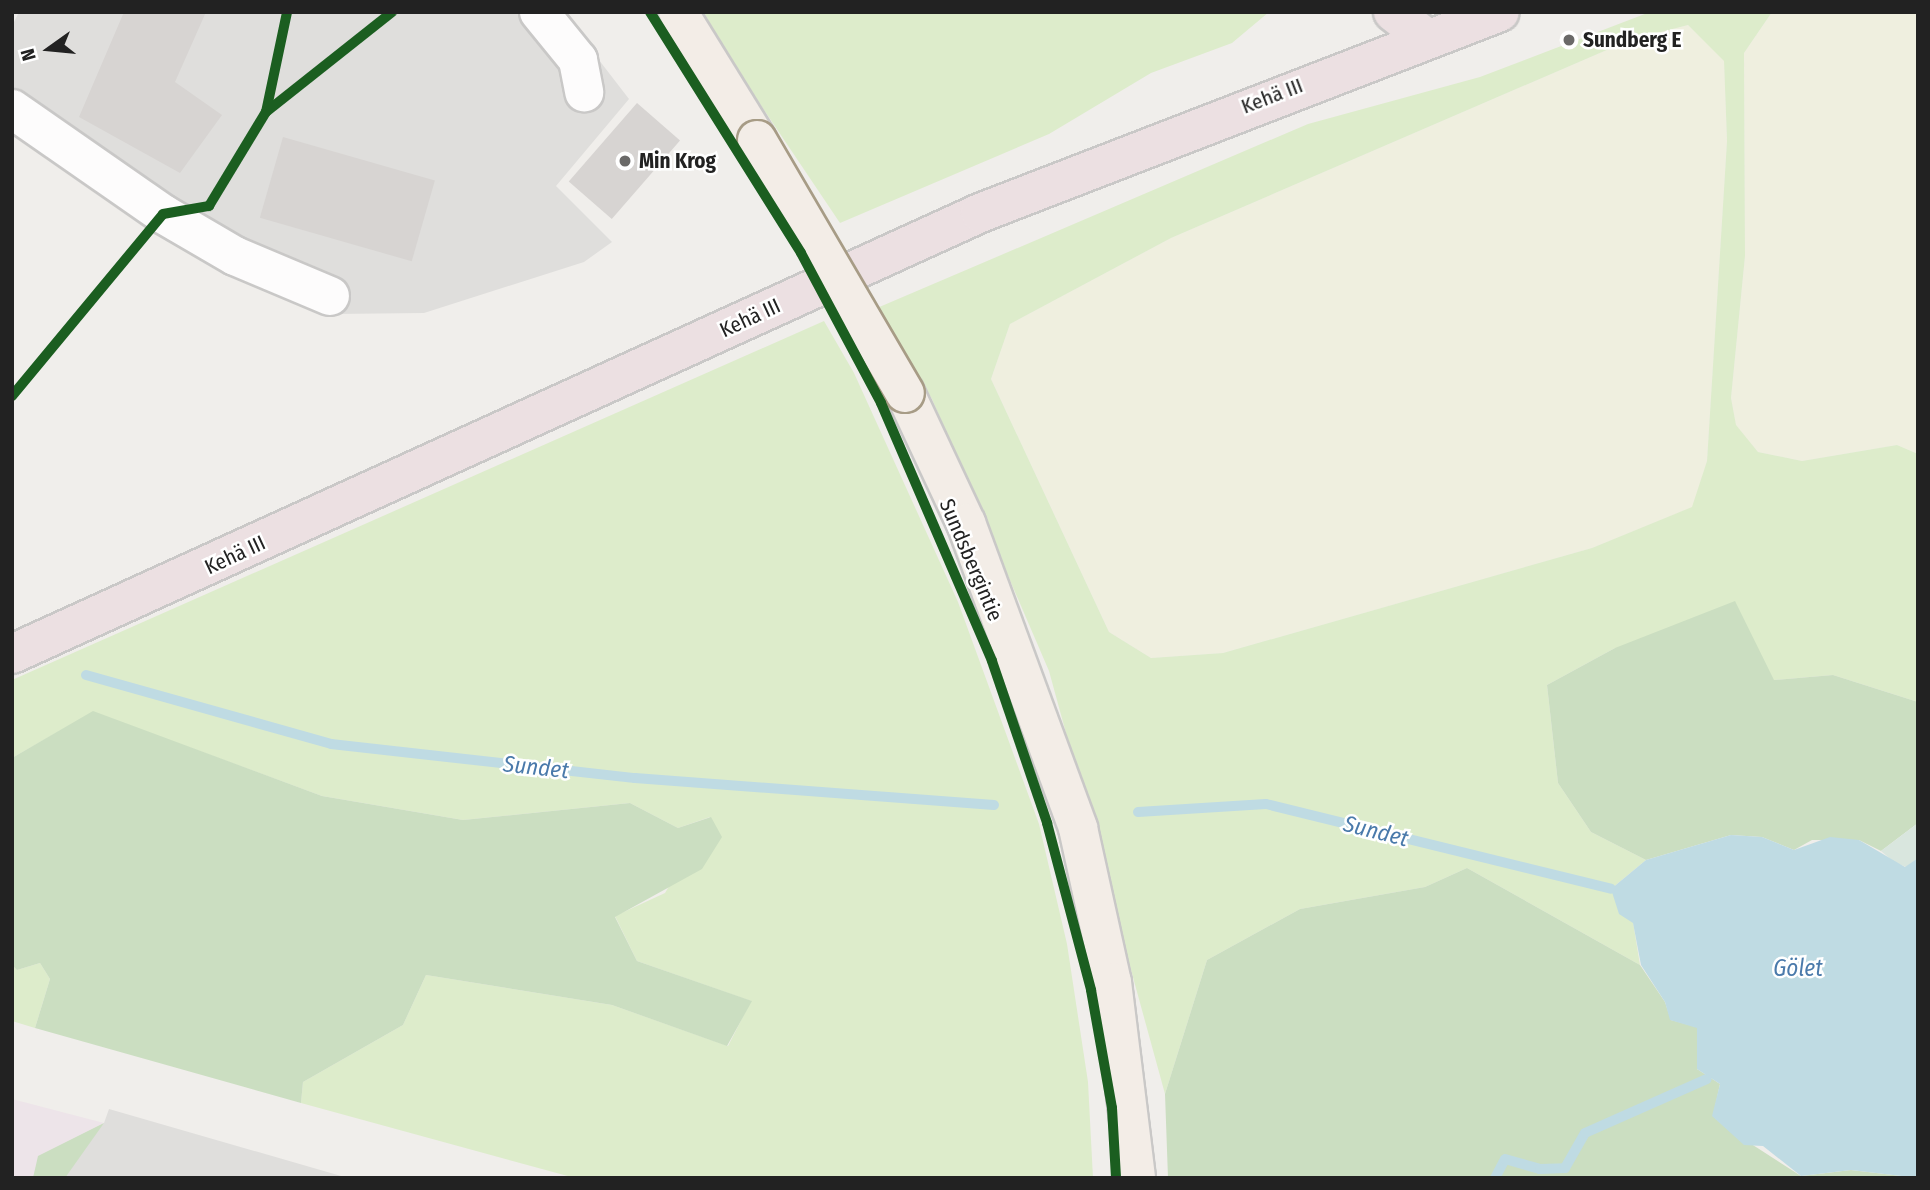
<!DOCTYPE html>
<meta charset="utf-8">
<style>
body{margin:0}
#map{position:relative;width:1930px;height:1190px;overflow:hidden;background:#f0eeeb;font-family:"Fira Sans Condensed",sans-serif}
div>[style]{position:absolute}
.residential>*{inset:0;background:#dfdedc}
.industrial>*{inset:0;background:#ede4e9}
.farmland>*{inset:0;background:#efefdf}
.grass>*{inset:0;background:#ddeccb}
.forest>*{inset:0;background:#cbdec1}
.wetland>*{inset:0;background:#d9e6de}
.water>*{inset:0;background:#bfdbe3}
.stream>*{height:10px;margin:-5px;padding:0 5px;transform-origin:5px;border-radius:5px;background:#bfdbe3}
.building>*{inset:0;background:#d7d4d2;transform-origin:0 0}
.roads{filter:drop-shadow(2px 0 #c9c8c7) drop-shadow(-2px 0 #c9c8c7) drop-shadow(0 2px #c9c8c7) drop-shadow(0 -2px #c9c8c7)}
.minor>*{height:38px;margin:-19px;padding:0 19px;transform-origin:19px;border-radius:19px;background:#fdfcfc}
.major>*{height:38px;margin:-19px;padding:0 19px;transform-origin:19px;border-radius:19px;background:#f3ede7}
.highway>*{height:38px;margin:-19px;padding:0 19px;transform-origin:19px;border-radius:19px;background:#ece0e2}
.bridges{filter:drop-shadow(2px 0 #a79c86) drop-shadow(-2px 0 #a79c86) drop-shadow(0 2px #a79c86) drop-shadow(0 -2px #a79c86)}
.major-bridge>*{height:38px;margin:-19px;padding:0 19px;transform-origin:19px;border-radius:19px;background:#f3ede7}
.cycleway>*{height:10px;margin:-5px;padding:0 5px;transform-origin:5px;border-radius:5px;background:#1b5e20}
.dots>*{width:19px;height:19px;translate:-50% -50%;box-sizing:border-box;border:4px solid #fff;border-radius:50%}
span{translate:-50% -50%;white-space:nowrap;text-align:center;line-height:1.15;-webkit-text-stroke:5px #fff;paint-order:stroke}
.poi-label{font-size:21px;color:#222;font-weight:700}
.left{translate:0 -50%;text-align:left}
.street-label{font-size:21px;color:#222}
.water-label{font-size:23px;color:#4a7aab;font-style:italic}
.frame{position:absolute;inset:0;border:14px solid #222;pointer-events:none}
.north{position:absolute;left:14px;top:14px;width:70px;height:70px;-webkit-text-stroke:5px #fff;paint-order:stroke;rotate:255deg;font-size:19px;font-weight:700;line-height:28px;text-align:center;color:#222}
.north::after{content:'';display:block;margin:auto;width:24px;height:32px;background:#222;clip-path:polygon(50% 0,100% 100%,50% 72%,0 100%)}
</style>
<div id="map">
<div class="residential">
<div style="clip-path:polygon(19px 12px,562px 12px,629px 99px,556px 186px,612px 242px,584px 262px,424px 313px,333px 314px,12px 130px,12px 26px)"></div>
<div style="clip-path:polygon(109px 1109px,348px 1178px,32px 1178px,38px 1156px,104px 1123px)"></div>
</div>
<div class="industrial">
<div style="clip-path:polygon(12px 1099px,104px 1123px,39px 1156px,33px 1178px,12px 1178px)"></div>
</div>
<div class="farmland">
<div style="clip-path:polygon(1772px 12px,1918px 12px,1918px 454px,1897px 445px,1802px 461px,1758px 452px,1736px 426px,1731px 398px,1745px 256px,1744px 53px)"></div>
<div style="clip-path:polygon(1688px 25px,1724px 60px,1727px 141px,1707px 461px,1693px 507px,1592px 548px,1223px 653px,1151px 658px,1109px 632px,991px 379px,1010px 324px,1171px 238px,1630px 40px)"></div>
</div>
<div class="grass">
<div style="clip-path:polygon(704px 12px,1269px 12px,1232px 43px,1151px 73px,1049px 134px,840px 223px,721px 46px)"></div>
<div style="clip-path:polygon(evenodd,1650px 12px,1772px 12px,1744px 53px,1745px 256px,1731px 398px,1736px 425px,1758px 452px,1802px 461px,1897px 445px,1918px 454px,1918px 702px,1833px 675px,1774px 680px,1615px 648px,1547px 685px,1558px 783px,1591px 832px,1646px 860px,1611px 889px,1633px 922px,1640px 965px,1467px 868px,1425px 887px,1300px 909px,1207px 960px,1165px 1094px,1049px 671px,932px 399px,877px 308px,1308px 124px,1480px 77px,1650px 12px,1688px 25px,1724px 61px,1727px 141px,1707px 461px,1692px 507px,1592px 548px,1223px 653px,1151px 658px,1109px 632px,991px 379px,1010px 324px,1171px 238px,1630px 40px,1688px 25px)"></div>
<div style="clip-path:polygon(824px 321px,854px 373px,958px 602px,1039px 824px,1067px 944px,1088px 1082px,1093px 1178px,575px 1178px,301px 1103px,303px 1082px,403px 1025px,426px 975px,612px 1005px,728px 1046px,751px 1001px,637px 961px,615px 916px,665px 893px,710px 817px,678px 828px,630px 803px,463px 820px,322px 796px,93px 712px,12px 758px,12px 680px)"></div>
<div style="clip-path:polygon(40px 963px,50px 979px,35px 1028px,12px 1021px,12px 965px,17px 970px)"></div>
</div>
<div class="forest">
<div style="clip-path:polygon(1735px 601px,1774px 680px,1833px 675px,1918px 702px,1918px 823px,1881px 851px,1859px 840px,1812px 840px,1794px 850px,1762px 837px,1731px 835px,1646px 860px,1591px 832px,1558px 783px,1547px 685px,1615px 648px)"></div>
<div style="clip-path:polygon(93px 711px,322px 796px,463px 820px,630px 803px,678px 828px,711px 817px,722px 837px,702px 869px,615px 917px,637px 961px,752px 1001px,727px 1046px,612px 1005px,426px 975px,403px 1025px,303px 1082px,301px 1103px,35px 1028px,50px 979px,40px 963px,17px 970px,12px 965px,12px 758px)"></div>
<div style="clip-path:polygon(1467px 868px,1640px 965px,1665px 1002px,1671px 1020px,1697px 1027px,1697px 1069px,1720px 1084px,1713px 1116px,1725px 1127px,1801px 1176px,1851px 1170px,1918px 1178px,1168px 1178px,1165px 1094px,1207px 960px,1300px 909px,1425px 887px)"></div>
<div style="clip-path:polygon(104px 1123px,65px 1178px,33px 1178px,38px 1156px)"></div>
</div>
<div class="wetland">
<div style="clip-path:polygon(1918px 823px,1918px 858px,1906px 867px,1894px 862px,1881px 851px)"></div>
</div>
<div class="water">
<div style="clip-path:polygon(1731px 835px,1762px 837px,1794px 850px,1830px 837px,1859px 840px,1905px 867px,1918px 858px,1918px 1178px,1851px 1170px,1801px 1176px,1763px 1146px,1744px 1145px,1712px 1116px,1720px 1084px,1697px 1069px,1697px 1028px,1670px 1020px,1665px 1002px,1641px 965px,1633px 923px,1619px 914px,1611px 889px,1646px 860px)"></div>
</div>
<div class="stream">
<div style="left:86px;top:675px;width:255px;rotate:15.7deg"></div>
<div style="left:331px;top:744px;width:306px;rotate:6.4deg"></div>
<div style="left:635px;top:778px;width:360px;rotate:4.3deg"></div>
<div style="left:1138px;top:812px;width:128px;rotate:-3.6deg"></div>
<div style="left:1266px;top:804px;width:355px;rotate:13.8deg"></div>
<div style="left:1495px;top:1178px;width:21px;rotate:-62deg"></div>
<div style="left:1505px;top:1159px;width:36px;rotate:16deg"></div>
<div style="left:1540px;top:1169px;width:25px;rotate:-2deg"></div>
<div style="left:1565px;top:1168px;width:40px;rotate:-60.3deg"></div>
<div style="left:1585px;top:1133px;width:133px;rotate:-23.9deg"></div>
</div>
<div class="building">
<div style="clip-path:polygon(124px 12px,206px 12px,175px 82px,222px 115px,180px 173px,79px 117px)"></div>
<div style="left:637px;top:103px;width:57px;height:104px;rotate:41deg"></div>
<div style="left:283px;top:137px;width:158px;height:84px;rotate:16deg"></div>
</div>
<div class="roads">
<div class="minor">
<div style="left:539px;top:12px;width:62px;rotate:50.9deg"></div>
<div style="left:578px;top:60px;width:33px;rotate:79deg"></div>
<div style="left:12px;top:109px;width:184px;rotate:34.8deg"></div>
<div style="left:163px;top:214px;width:83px;rotate:30.3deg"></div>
<div style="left:235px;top:256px;width:103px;rotate:22.8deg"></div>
</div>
<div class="major">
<div style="left:678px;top:12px;width:150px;rotate:58.3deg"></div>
<div style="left:905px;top:393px;width:144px;rotate:64.9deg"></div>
<div style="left:966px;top:523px;width:325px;rotate:69.8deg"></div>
<div style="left:1078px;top:828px;width:158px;rotate:77.6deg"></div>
<div style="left:1112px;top:982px;width:197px;rotate:83deg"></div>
</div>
<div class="highway">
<div style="left:1393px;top:12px;width:41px;rotate:38deg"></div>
<div style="left:12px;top:654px;width:1064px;rotate:-24.49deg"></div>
<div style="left:980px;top:213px;width:557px;rotate:-21.13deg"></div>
</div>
</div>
<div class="bridges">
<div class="major-bridge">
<div style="left:757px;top:140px;width:293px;rotate:59.7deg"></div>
</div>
</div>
<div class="cycleway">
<div style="left:650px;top:12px;width:284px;rotate:57.9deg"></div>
<div style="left:801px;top:253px;width:170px;rotate:61.9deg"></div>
<div style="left:881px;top:403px;width:281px;rotate:66.7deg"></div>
<div style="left:992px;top:661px;width:171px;rotate:71.2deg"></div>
<div style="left:1047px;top:823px;width:173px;rotate:75.2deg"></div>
<div style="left:1091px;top:990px;width:120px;rotate:79.9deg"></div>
<div style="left:1112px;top:1108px;width:70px;rotate:86.7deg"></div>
<div style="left:266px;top:112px;width:102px;rotate:-78.1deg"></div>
<div style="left:12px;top:396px;width:236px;rotate:-50.3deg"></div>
<div style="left:163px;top:214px;width:47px;rotate:-9.9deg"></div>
<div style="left:209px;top:206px;width:110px;rotate:-58.8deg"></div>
<div style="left:266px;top:112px;width:161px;rotate:-38.4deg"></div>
</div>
<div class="dots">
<div style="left:1569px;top:40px;background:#6a6968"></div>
<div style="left:625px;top:161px;background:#6a6968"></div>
</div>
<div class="poi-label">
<span class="left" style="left:1583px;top:40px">Sundberg E</span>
<span class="left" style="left:639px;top:161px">Min Krog</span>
</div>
<div class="street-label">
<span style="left:1272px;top:96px;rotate:-21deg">Kehä III</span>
<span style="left:750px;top:318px;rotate:-25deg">Kehä III</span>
<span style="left:235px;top:555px;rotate:-25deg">Kehä III</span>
<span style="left:971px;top:560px;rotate:67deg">Sundsbergintie</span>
</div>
<div class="water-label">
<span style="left:536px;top:767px;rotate:6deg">Sundet</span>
<span style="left:1376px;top:831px;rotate:14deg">Sundet</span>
<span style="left:1798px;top:968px">Gölet</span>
</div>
<div class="frame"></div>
<div class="north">N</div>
</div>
